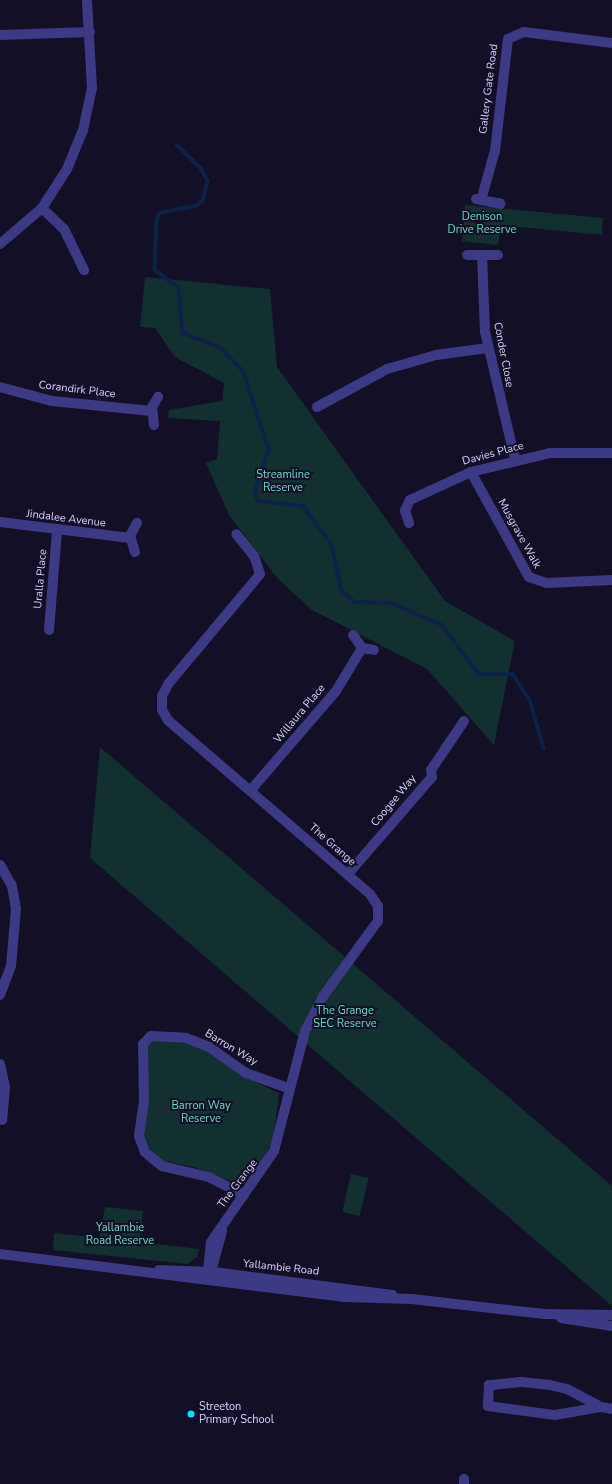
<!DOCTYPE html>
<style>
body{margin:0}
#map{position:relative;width:612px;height:1484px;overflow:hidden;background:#130f26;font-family:"Nunito Sans",sans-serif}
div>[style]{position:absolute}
.green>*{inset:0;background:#12302f;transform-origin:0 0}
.stream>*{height:3.5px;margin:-1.75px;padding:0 1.75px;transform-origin:1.75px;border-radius:1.75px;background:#0c2248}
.minor>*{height:10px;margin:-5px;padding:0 5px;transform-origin:5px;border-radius:5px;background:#3d3a85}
.tertiary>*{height:10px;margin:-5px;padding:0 5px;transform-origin:5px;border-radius:5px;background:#3d3a85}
.dots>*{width:11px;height:11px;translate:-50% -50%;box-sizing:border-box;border:2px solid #130f26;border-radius:50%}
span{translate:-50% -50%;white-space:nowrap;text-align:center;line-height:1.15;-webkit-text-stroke:4px #130f26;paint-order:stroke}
.street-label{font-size:11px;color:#d9d4ff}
.park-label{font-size:11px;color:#5fe0c0}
.poi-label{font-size:11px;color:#d9d4ff}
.left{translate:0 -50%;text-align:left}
</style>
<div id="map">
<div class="green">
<div style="clip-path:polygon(465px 205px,603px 218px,602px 235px,501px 225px,498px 245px,462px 241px)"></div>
<div style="clip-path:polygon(145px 277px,270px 289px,277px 367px,445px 601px,515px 641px,494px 745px,427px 669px,312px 610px,278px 579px,229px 515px,206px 463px,217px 459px,220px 421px,168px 418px,169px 410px,222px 401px,224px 383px,175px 357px,155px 328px,140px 327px)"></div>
<div style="clip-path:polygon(100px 747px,612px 1186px,612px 1306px,90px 858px)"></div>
<div style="clip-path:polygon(178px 1040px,202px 1048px,244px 1077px,279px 1093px,274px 1136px,261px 1165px,247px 1183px,239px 1184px,194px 1167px,163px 1161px,149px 1149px,143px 1137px,146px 1049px,151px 1041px)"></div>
<div style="left:351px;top:1174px;width:18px;height:39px;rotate:13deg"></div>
<div style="clip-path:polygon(105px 1207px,143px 1211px,139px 1242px,199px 1249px,197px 1257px,187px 1264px,53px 1250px,54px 1233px,99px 1238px)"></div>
</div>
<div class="stream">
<div style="left:177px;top:145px;width:33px;rotate:44deg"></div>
<div style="left:201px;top:168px;width:15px;rotate:62deg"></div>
<div style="left:208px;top:181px;width:21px;rotate:104deg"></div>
<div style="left:203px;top:201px;width:8px;rotate:140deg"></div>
<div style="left:197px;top:206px;width:38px;rotate:169deg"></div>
<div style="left:160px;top:213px;width:9px;rotate:111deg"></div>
<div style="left:157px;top:221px;width:49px;rotate:92.3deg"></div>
<div style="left:155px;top:270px;width:30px;rotate:37deg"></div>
<div style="left:179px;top:288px;width:45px;rotate:84.9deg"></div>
<div style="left:183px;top:333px;width:41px;rotate:21.5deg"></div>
<div style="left:221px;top:348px;width:33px;rotate:46deg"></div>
<div style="left:244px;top:372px;width:82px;rotate:72.2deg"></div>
<div style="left:269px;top:450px;width:44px;rotate:108.4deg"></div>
<div style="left:255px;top:492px;width:9px;rotate:72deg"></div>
<div style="left:258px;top:501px;width:45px;rotate:6.3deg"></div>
<div style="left:303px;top:506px;width:49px;rotate:53.4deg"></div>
<div style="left:332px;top:545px;width:47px;rotate:77.7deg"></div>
<div style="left:342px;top:591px;width:17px;rotate:40deg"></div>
<div style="left:355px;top:602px;width:37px;rotate:2deg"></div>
<div style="left:392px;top:603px;width:55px;rotate:23.7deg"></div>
<div style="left:442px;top:625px;width:61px;rotate:52.9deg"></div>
<div style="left:479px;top:674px;width:34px"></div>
<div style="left:513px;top:674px;width:31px;rotate:57deg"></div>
<div style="left:530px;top:700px;width:50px;rotate:73.7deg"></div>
</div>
<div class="minor">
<div style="left:0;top:35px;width:90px;rotate:-1.9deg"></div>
<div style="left:476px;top:199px;width:25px;rotate:11deg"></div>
<div style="left:481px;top:200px;width:51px;rotate:-74.1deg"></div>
<div style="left:495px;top:151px;width:113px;rotate:-83.4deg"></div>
<div style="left:508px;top:39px;width:17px;rotate:-24deg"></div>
<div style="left:524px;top:32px;width:89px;rotate:7.1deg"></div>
<div style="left:42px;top:208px;width:30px;rotate:44deg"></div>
<div style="left:64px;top:229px;width:46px;rotate:64deg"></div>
<div style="left:467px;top:255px;width:31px"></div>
<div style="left:482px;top:255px;width:77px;rotate:87.8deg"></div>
<div style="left:485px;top:332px;width:130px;rotate:76.7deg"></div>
<div style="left:0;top:387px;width:54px;rotate:15.1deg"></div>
<div style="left:52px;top:401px;width:100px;rotate:5.7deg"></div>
<div style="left:317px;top:407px;width:80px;rotate:-28.5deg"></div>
<div style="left:387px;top:369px;width:51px;rotate:-15.9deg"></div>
<div style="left:436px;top:355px;width:52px;rotate:-7.7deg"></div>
<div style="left:154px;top:425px;width:18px;rotate:-96deg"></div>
<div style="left:152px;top:407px;width:12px;rotate:-59deg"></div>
<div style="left:471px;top:472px;width:120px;rotate:61.1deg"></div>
<div style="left:529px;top:577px;width:18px;rotate:19deg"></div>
<div style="left:546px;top:583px;width:66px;rotate:-2.6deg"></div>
<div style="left:0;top:522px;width:131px;rotate:7deg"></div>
<div style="left:409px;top:523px;width:13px;rotate:-108deg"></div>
<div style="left:405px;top:511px;width:12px;rotate:-66deg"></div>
<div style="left:410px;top:500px;width:67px;rotate:-24.7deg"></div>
<div style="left:471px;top:472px;width:81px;rotate:-13.5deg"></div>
<div style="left:550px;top:453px;width:62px"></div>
<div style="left:135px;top:552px;width:17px;rotate:-107deg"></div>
<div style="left:130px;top:536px;width:15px;rotate:-62deg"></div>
<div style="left:49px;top:630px;width:99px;rotate:-85.4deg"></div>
<div style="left:353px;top:635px;width:16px;rotate:55deg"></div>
<div style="left:362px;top:648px;width:12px;rotate:9deg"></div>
<div style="left:250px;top:791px;width:132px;rotate:-49.3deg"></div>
<div style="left:336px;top:691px;width:50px;rotate:-58.8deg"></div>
<div style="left:0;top:865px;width:24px;rotate:60deg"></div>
<div style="left:12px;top:886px;width:23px;rotate:80deg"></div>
<div style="left:16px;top:909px;width:57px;rotate:95deg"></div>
<div style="left:11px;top:966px;width:31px;rotate:111deg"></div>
<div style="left:348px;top:874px;width:128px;rotate:-49.1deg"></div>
<div style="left:432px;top:777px;width:7px;rotate:-98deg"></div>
<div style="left:431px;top:770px;width:59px;rotate:-56deg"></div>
<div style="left:0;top:1064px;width:24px;rotate:78deg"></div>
<div style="left:5px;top:1087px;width:33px;rotate:95deg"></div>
<div style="left:244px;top:1195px;width:39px;rotate:-153deg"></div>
<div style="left:209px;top:1177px;width:48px;rotate:-166.8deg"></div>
<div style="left:162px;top:1166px;width:22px;rotate:-141deg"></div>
<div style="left:145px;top:1152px;width:17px;rotate:-111deg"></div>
<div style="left:139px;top:1136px;width:34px;rotate:-82deg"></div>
<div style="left:144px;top:1102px;width:58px;rotate:-91deg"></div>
<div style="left:143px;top:1044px;width:11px;rotate:-45deg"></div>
<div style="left:151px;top:1036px;width:35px;rotate:3deg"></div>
<div style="left:186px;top:1038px;width:25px;rotate:21deg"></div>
<div style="left:209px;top:1047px;width:45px;rotate:35.1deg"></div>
<div style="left:246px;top:1073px;width:45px;rotate:19.7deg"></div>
<div style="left:209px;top:1279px;width:50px;rotate:-74.8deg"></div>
<div style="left:207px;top:1280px;width:38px;rotate:-84deg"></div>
<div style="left:211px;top:1242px;width:111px;rotate:-55.3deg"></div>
<div style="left:274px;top:1151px;width:124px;rotate:-75.5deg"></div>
<div style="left:305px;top:1031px;width:41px;rotate:-62.2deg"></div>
<div style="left:324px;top:995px;width:92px;rotate:-53.9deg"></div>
<div style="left:378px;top:921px;width:15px;rotate:-90deg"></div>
<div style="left:378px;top:906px;width:14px;rotate:-124deg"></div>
<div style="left:370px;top:894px;width:267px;rotate:-139.3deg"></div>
<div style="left:168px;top:720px;width:12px;rotate:-121deg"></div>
<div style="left:162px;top:710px;width:14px;rotate:-90deg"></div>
<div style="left:162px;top:696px;width:15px;rotate:-62deg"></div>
<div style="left:169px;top:683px;width:142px;rotate:-50.1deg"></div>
<div style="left:260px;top:574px;width:19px;rotate:-108deg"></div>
<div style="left:254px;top:556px;width:28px;rotate:-129deg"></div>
<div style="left:601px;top:1407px;width:38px;rotate:-152deg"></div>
<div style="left:567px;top:1389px;width:17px;rotate:-167deg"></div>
<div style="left:550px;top:1385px;width:30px;rotate:-174deg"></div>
<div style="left:520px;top:1382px;width:31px;rotate:174deg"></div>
<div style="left:489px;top:1385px;width:21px;rotate:93deg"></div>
<div style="left:488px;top:1406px;width:68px;rotate:7.7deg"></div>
<div style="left:555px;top:1415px;width:47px;rotate:-9.9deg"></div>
<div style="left:601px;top:1407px;width:11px;rotate:10deg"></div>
<div style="left:464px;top:1484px;width:5px;rotate:-90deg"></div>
</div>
<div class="tertiary">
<div style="left:0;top:244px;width:55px;rotate:-40.6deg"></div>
<div style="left:42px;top:208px;width:46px;rotate:-57.3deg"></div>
<div style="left:67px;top:169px;width:42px;rotate:-67.7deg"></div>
<div style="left:83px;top:130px;width:43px;rotate:-77.9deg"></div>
<div style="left:92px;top:88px;width:88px;rotate:-93.3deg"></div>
<div style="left:0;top:1254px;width:346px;rotate:7.1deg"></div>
<div style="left:343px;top:1297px;width:69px;rotate:1.7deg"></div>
<div style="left:412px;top:1299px;width:133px;rotate:6.5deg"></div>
<div style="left:544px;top:1314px;width:68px;rotate:0.8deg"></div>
<div style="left:159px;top:1270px;width:54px;rotate:2.1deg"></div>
<div style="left:213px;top:1272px;width:181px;rotate:7.3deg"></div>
<div style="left:561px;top:1318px;width:52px;rotate:8.9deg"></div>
</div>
<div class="dots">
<div style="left:191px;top:1414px;background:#00e5ff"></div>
</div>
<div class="street-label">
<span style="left:489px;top:89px;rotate:-83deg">Gallery Gate Road</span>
<span style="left:503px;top:355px;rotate:79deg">Conder Close</span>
<span style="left:77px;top:390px;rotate:7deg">Corandirk Place</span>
<span style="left:493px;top:454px;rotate:-15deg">Davies Place</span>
<span style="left:66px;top:519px;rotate:7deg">Jindalee Avenue</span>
<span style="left:519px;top:534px;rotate:61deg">Musgrave Walk</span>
<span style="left:41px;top:579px;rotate:-85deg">Uralla Place</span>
<span style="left:300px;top:714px;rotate:-50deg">Willaura Place</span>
<span style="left:394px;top:801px;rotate:-50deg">Coogee Way</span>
<span style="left:332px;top:845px;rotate:41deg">The Grange</span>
<span style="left:231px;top:1048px;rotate:31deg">Barron Way</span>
<span style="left:238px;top:1184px;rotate:-53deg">The Grange</span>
<span style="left:281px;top:1268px;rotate:6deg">Yallambie Road</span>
</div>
<div class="park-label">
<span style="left:482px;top:224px">Denison<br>Drive Reserve</span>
<span style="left:283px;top:482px">Streamline<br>Reserve</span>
<span style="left:345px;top:1018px">The Grange<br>SEC Reserve</span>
<span style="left:201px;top:1113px">Barron Way<br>Reserve</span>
<span style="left:120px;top:1235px">Yallambie<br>Road Reserve</span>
</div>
<div class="poi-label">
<span class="left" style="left:199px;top:1414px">Streeton<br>Primary School</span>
</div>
</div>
